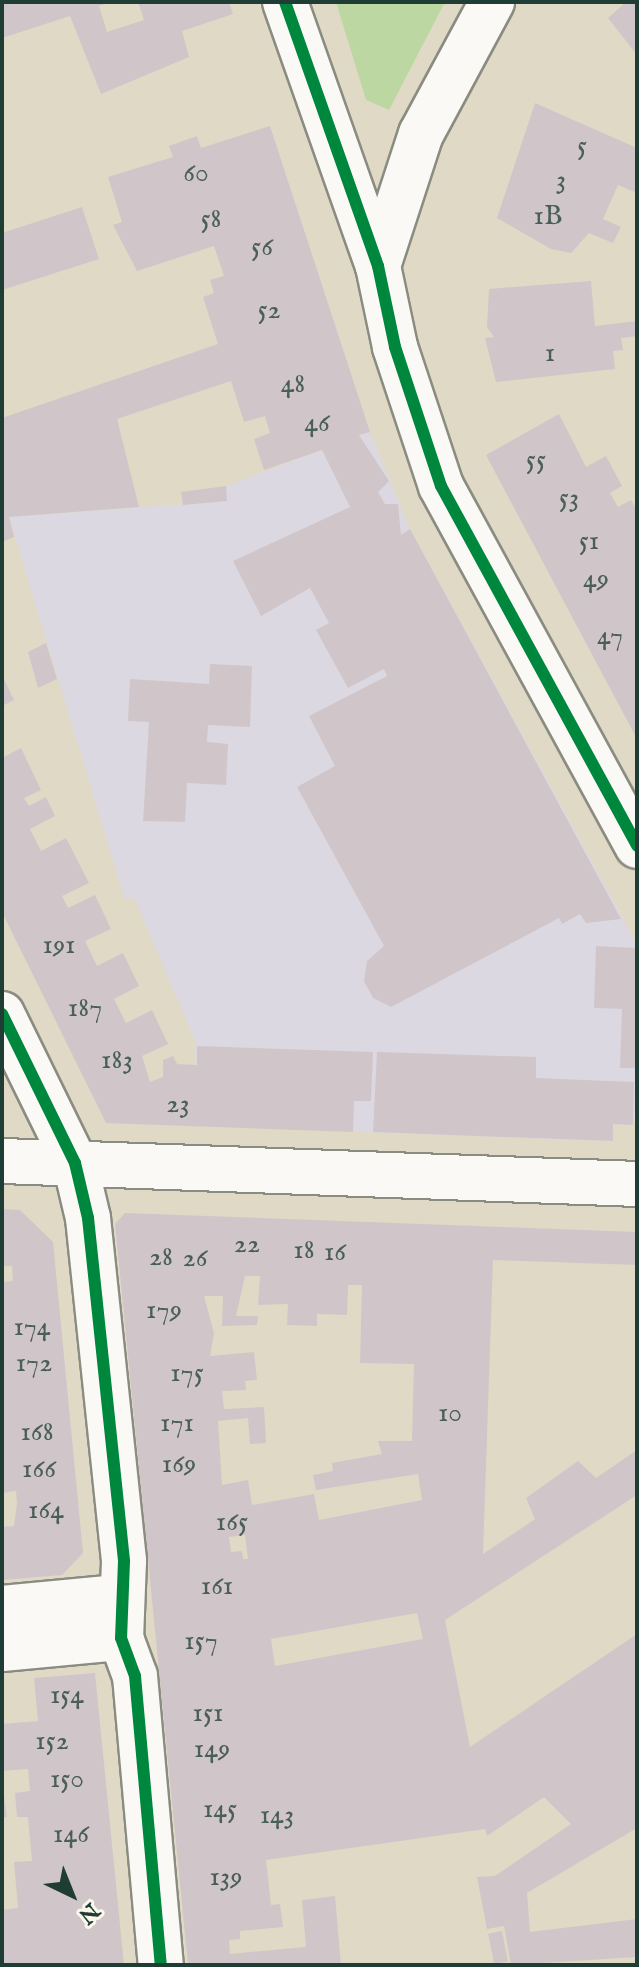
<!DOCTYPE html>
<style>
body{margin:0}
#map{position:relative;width:639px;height:1967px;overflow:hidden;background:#e0d9c6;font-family:"IM FELL English",serif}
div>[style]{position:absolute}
.built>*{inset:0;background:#dcd8e1}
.green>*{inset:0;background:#bdd7a3}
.building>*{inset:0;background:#d0c6c9;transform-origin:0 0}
.roads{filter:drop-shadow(2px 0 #8b8c81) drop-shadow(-2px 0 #8b8c81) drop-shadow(0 2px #8b8c81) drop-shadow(0 -2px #8b8c81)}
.minor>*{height:44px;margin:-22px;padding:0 22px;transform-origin:22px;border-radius:22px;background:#faf9f6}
.cycleway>*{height:12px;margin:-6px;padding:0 6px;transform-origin:6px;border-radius:6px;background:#00873e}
span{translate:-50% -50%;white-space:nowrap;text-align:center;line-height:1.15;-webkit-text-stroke:8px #fbf7ec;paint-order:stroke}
.number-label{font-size:28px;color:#4b5f59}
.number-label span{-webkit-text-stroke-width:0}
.frame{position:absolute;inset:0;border:4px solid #1f3d34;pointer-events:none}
.north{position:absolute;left:32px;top:1855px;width:80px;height:80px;-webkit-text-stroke:6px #fbf7ec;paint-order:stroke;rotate:137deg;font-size:22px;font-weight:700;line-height:32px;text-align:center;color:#1f3d34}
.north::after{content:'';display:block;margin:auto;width:28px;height:36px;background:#1f3d34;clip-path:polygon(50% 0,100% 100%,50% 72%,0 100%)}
</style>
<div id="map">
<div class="built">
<div style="clip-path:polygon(370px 432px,410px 529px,637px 944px,637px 1104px,633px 1125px,614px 1124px,613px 1141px,193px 1126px,196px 1043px,134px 897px,125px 900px,9px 517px,226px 501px,226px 486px)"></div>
</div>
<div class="green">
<div style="clip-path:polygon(336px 2px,445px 2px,389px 110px,366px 100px)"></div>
</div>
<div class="building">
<div style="clip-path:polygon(2px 2px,111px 2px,99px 6px,107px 32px,144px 20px,138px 2px,229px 2px,233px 14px,182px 31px,189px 57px,101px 94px,70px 16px,2px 38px)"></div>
<div style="clip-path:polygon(626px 2px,637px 2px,637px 55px,608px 18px)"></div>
<div style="clip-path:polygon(535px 103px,637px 148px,637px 193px,618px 185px,603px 219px,621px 227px,613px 243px,589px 233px,571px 253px,551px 249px,497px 218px)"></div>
<div style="clip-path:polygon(270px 126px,370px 432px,359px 435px,389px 481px,378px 492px,385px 504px,398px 504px,401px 535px,410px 529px,621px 919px,586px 923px,580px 914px,562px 924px,559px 918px,391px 1007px,373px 998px,364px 981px,367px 961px,384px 946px,297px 787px,335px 766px,309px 716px,387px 676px,384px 669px,348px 688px,316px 630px,329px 623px,310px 588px,261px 616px,233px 561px,350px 507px,322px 450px,264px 470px,254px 439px,270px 433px,265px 416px,244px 422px,231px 381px,117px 419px,139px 507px,9px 517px,14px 537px,2px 542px,2px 418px,218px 344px,203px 297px,214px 293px,210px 280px,224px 276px,214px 246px,137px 271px,113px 225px,122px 222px,108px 177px,173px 157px,169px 146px,197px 136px,201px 148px)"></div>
<div style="clip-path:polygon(82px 207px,99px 259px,2px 290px,2px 233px)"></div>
<div style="clip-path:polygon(591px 281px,595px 326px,637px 321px,637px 336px,621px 338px,623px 350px,613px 351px,615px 369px,496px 382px,485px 338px,494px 337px,487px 327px,489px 289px)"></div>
<div style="clip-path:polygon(559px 414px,586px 467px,606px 456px,622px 486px,610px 493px,618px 507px,631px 500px,637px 510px,637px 739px,486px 455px)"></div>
<div style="clip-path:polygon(226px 486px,227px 501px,183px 505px,181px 492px)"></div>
<div style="clip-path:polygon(46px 643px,57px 679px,38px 688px,28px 652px)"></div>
<div style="clip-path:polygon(210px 664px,252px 666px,250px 727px,208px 725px,207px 742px,228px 744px,226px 785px,187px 783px,185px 822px,143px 821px,149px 722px,128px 721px,130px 679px,209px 684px)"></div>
<div style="clip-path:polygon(2px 675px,14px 700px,2px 706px)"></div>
<div style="clip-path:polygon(21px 748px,41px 790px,24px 798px,29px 806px,46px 797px,55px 816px,30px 829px,41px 851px,66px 838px,89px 883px,62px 896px,68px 908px,95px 895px,111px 929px,85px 941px,97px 966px,123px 953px,139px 986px,114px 999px,126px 1023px,152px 1010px,168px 1044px,142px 1056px,150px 1082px,163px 1077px,163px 1060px,173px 1056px,177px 1064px,197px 1065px,197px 1046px,373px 1052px,371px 1101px,354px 1101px,353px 1132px,106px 1123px,2px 912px,2px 758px)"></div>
<div style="clip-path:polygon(596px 946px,637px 948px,637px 1068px,620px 1068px,622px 1009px,594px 1008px)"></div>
<div style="clip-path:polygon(377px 1052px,536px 1057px,536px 1078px,634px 1082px,633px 1125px,613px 1124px,613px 1141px,373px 1132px)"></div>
<div style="clip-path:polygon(2px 1209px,20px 1210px,53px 1242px,83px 1553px,62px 1575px,2px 1580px,2px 1527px,14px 1526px,17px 1504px,16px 1491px,2px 1493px,2px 1282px,13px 1281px,12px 1266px,2px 1266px)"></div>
<div style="clip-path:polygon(evenodd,125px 1213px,637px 1232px,637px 1265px,493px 1260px,483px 1554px,535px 1519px,526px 1498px,578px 1461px,596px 1478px,637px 1450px,637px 1495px,445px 1620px,470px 1747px,637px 1634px,637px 1828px,527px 1893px,530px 1932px,637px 1919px,637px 1957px,511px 1965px,504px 1926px,487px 1929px,477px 1877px,495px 1876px,571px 1824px,544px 1797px,487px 1836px,485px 1829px,266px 1860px,271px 1905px,280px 1904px,283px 1927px,240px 1931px,240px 1939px,229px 1940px,230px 1954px,306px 1947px,302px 1900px,335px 1896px,341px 1965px,188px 1965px,115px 1224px,125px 1213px,245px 1276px,260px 1276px,258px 1305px,288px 1304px,287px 1325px,317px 1326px,317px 1314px,347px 1315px,348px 1285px,362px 1285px,360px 1363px,414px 1364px,412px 1441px,378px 1441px,382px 1454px,332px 1463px,333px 1471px,313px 1475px,316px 1490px,418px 1474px,422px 1500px,319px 1520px,314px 1494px,252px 1505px,248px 1480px,222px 1485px,218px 1421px,248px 1418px,250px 1444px,266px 1443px,264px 1407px,224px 1409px,222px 1391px,246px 1390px,245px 1381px,257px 1380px,254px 1352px,210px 1356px,214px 1333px,204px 1296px,223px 1296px,222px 1326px,257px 1325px,258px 1316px,236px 1316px,245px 1276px,125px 1213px,245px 1535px,248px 1559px,243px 1559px,242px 1551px,231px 1552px,229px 1537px,245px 1535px,125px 1213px,417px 1613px,423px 1639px,275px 1666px,271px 1639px,417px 1613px)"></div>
<div style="clip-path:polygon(95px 1673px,124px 1965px,2px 1965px,2px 1910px,18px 1908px,14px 1862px,32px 1861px,28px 1817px,17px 1817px,15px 1793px,30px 1791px,28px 1769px,2px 1771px,2px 1724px,38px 1721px,34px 1678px)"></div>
<div style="clip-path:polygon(2px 1781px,7px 1817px,2px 1818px)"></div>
<div style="left:502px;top:1931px;width:31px;height:14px;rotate:79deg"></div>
</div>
<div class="roads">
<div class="minor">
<div style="left:285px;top:2px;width:280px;rotate:70.6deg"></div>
<div style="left:378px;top:266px;width:83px;rotate:78.1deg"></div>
<div style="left:395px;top:347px;width:146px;rotate:71.7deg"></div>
<div style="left:441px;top:486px;width:410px;rotate:61.4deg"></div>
<div style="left:378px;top:266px;width:139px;rotate:-72deg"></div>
<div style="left:421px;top:134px;width:150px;rotate:-61.7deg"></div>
<div style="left:2px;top:1014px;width:166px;rotate:63.9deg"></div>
<div style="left:75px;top:1163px;width:57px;rotate:76.7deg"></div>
<div style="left:88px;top:1218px;width:345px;rotate:84deg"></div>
<div style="left:124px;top:1561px;width:77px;rotate:92.2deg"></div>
<div style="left:121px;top:1638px;width:40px;rotate:69.8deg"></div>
<div style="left:135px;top:1676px;width:290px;rotate:84.9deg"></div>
<div style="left:2px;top:1161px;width:635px;rotate:2.07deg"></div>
<div style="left:2px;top:1608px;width:117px;rotate:-5.4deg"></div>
<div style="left:2px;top:1649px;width:120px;rotate:-5.3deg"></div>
</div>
</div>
<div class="cycleway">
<div style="left:285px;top:2px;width:280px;rotate:70.6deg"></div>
<div style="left:378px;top:266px;width:83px;rotate:78.1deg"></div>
<div style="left:395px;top:347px;width:146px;rotate:71.7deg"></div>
<div style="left:441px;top:486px;width:410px;rotate:61.4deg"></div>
<div style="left:2px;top:1014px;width:166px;rotate:63.9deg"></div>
<div style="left:75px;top:1163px;width:57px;rotate:76.7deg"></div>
<div style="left:88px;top:1218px;width:345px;rotate:84deg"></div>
<div style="left:124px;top:1561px;width:77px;rotate:92.2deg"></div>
<div style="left:121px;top:1638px;width:40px;rotate:69.8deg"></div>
<div style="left:135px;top:1676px;width:290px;rotate:84.9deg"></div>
</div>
<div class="number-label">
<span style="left:582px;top:147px">5</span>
<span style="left:196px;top:174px">60</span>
<span style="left:561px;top:181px">3</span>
<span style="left:548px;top:217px">1B</span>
<span style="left:211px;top:220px">58</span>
<span style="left:262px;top:248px">56</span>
<span style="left:269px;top:311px">52</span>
<span style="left:550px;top:354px">1</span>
<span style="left:293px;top:385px">48</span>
<span style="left:317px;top:424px">46</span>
<span style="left:536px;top:461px">55</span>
<span style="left:569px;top:499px">53</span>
<span style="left:589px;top:542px">51</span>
<span style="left:596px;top:580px">49</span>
<span style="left:610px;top:637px">47</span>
<span style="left:59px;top:946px">191</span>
<span style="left:85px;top:1009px">187</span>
<span style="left:117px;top:1061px">183</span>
<span style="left:178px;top:1105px">23</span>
<span style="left:247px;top:1245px">22</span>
<span style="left:304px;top:1251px">18</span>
<span style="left:335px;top:1253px">16</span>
<span style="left:161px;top:1258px">28</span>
<span style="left:195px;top:1259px">26</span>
<span style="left:164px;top:1311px">179</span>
<span style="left:32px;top:1328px">174</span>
<span style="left:34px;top:1364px">172</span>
<span style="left:187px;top:1374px">175</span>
<span style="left:450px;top:1414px">10</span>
<span style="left:177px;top:1424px">171</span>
<span style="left:37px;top:1433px">168</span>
<span style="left:179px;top:1465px">169</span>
<span style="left:39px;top:1470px">166</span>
<span style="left:46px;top:1511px">164</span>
<span style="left:232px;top:1523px">165</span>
<span style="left:217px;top:1587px">161</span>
<span style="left:201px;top:1642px">157</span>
<span style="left:67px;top:1696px">154</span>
<span style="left:208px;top:1714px">151</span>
<span style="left:52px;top:1742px">152</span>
<span style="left:212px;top:1750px">149</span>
<span style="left:67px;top:1780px">150</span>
<span style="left:220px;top:1810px">145</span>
<span style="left:277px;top:1816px">143</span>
<span style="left:71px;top:1835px">146</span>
<span style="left:226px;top:1878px">139</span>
</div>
<div class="frame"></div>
<div class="north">N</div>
</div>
